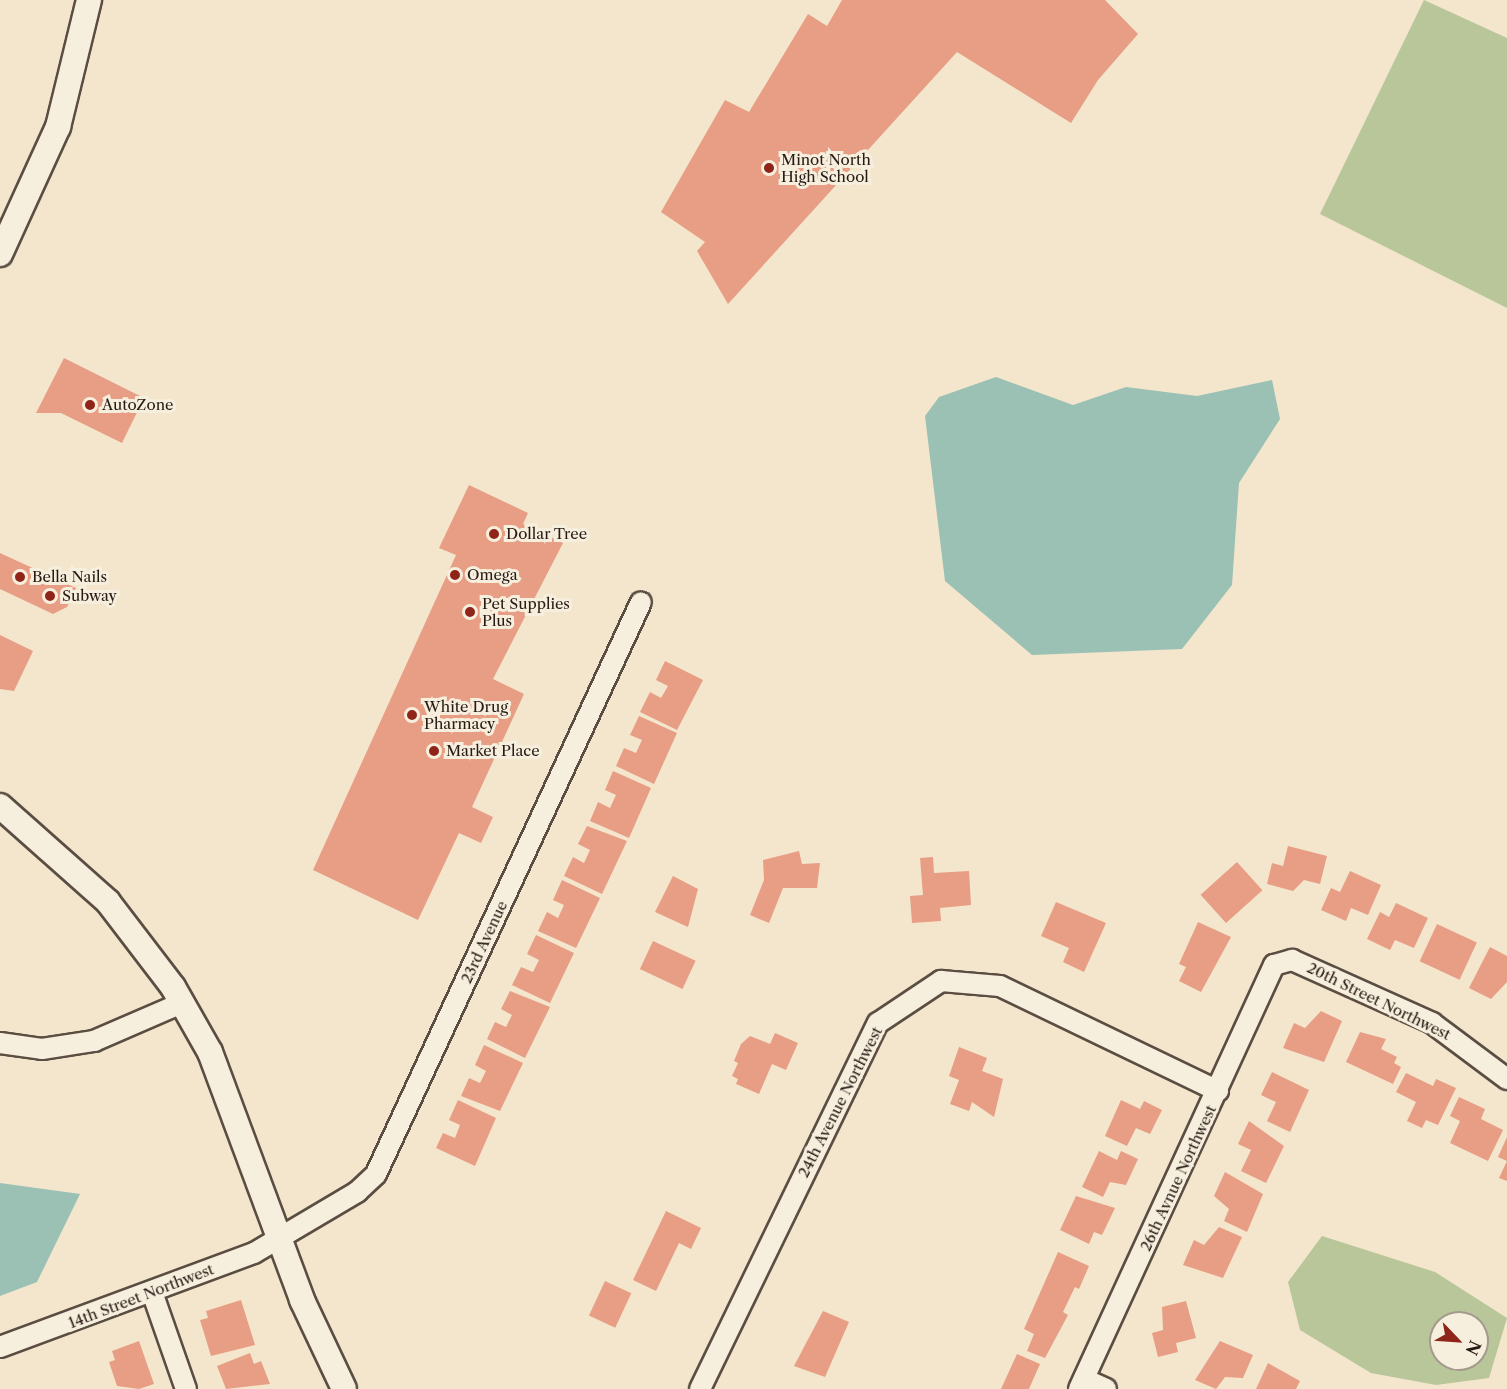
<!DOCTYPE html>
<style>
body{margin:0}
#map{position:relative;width:1507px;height:1389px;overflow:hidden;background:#f3e6cd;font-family:"Libre Caslon Text",serif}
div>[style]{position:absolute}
.green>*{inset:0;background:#b8c69a}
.water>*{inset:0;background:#9bc0b4}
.building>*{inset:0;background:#e79e84;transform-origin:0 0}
.roads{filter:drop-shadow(2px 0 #5b4d42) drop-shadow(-2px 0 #5b4d42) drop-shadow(0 2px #5b4d42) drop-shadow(0 -2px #5b4d42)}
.minor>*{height:20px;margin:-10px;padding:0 10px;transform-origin:10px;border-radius:10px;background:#f7efde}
.tertiary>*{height:24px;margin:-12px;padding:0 12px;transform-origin:12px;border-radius:12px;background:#f7efde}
.dots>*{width:16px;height:16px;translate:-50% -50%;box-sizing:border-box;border:3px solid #f7efde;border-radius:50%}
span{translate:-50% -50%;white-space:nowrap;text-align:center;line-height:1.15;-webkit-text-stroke:6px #f7efde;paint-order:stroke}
.poi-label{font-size:15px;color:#281a14}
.left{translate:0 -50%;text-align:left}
.street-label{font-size:15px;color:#281a14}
.north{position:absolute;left:1429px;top:1311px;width:60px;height:60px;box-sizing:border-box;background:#f7efde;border:2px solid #a49a8d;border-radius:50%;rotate:115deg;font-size:16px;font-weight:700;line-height:24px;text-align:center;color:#281a14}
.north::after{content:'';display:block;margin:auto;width:21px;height:27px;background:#8f2418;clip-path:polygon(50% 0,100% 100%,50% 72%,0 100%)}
</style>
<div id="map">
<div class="green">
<div style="clip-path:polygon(1424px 0,1507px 38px,1507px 308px,1320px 214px)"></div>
<div style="clip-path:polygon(evenodd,1322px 1236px,1435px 1272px,1507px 1318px,1489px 1378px,1436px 1385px,1371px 1373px,1300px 1330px,1288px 1282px,1322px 1236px,1441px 1323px,1477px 1323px,1477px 1359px,1441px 1359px,1441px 1323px)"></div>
</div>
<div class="water">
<div style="clip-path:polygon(996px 377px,1073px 405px,1126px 387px,1197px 396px,1272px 380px,1280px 419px,1239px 483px,1232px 585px,1182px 649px,1032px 655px,945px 581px,925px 416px,939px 397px)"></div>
<div style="clip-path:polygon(0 1183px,80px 1194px,37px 1282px,0 1296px)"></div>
</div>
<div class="building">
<div style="clip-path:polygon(842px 0,1105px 0,1138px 34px,1098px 80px,1071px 123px,957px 52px,728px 304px,697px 251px,705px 242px,661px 212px,725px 100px,749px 112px,808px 14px,827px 26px)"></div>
<div style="clip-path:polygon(64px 358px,144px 398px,122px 443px,61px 413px,36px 413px)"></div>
<div style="clip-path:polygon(469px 485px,528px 513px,523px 524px,563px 543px,493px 679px,524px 694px,472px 807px,493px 817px,481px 843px,459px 833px,418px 920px,313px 870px,456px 555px,439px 548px)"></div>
<div style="clip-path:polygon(0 553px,76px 588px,67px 607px,53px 614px,0 589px)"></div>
<div style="clip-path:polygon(0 635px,33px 651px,14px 691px,0 689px)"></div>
<div style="clip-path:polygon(665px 661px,703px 680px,677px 730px,640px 712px,650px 692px,661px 698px,668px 686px,656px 680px)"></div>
<div style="clip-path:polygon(639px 716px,677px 733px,654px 784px,616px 766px,624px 748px,636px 753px,642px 740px,630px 735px)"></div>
<div style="clip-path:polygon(613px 771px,651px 788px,629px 838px,590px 821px,598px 802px,610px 808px,616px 795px,605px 790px)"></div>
<div style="clip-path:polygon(587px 826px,627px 841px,602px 894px,564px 876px,573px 857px,584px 863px,590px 850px,578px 844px)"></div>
<div style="clip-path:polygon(1288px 846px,1327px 856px,1320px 884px,1304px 880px,1293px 891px,1267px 884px,1272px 863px,1283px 866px)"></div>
<div style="clip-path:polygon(799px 851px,802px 864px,820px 863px,817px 888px,783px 888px,769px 923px,750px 915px,764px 880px,763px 860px)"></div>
<div style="clip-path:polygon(933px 857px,934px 873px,969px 871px,971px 905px,940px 908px,941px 921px,912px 923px,910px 896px,923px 895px,920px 858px)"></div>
<div style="left:1237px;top:862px;width:38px;height:49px;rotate:48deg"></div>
<div style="clip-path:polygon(1350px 871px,1381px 885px,1368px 915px,1351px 908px,1346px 921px,1321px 910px,1331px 888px,1340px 892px)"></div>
<div style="clip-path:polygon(673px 876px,698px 889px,688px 927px,655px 912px)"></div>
<div style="clip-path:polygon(562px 880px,600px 898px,576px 948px,538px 931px,547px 912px,558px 918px,564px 905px,553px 900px)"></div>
<div style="clip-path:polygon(1056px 902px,1106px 923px,1084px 972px,1063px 962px,1069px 948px,1041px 936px)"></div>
<div style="clip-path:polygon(1396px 903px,1428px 918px,1414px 948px,1395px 940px,1390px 950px,1367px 939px,1380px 912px,1389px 917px)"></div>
<div style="clip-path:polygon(1198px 922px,1231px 937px,1201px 992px,1179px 981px,1186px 967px,1179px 964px)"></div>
<div style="left:1437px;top:924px;width:44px;height:41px;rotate:25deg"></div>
<div style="clip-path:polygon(536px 935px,574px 953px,550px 1003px,512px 985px,521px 967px,533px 972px,539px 960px,527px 954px)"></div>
<div style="left:653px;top:941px;width:47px;height:31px;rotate:25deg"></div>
<div style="clip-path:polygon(1490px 947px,1507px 956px,1507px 982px,1491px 999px,1469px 988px)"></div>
<div style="clip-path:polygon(510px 991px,550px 1007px,525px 1058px,487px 1039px,495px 1022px,506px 1027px,512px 1015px,501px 1009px)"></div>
<div style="clip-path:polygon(1321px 1011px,1342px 1021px,1324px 1062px,1283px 1048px,1294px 1023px,1305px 1028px)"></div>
<div style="clip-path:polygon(1360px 1032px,1386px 1039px,1381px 1049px,1397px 1057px,1394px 1063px,1401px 1067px,1393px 1084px,1346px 1062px)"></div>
<div style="clip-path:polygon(775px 1033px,798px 1043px,786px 1070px,772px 1064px,759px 1094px,736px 1084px,738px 1079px,732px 1076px,738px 1063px,734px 1061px,741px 1044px,750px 1036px,770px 1044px)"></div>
<div style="clip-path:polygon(484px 1045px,523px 1063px,500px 1111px,461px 1096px,469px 1078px,480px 1083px,486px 1071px,475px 1065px)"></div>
<div style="clip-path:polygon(959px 1047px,987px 1058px,982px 1071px,1003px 1079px,994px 1117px,972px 1102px,969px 1111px,950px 1104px,959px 1080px,949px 1076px)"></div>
<div style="clip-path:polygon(1272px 1072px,1309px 1090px,1290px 1132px,1267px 1121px,1276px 1102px,1261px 1095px)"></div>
<div style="clip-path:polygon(1406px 1073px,1433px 1086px,1436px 1079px,1456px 1088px,1438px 1125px,1426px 1120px,1422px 1128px,1407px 1121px,1416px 1102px,1396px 1092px)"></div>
<div style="clip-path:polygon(1459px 1097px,1485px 1109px,1481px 1119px,1503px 1130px,1488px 1161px,1450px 1143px,1460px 1121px,1450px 1116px)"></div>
<div style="clip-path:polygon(458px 1100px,496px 1118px,475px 1166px,436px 1148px,443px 1133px,455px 1138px,460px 1125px,449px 1120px)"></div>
<div style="clip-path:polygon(1121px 1100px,1140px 1109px,1144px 1101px,1162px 1110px,1150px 1134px,1136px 1128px,1127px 1146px,1105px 1136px)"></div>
<div style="clip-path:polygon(1249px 1121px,1284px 1146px,1266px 1183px,1241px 1171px,1251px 1150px,1238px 1144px)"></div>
<div style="clip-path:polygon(1507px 1137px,1507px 1161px,1498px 1157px)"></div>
<div style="clip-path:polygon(1099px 1151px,1117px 1160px,1121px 1151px,1138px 1159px,1126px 1185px,1110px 1182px,1103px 1197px,1082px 1187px)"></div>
<div style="clip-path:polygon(1507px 1161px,1507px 1181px,1499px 1178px)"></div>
<div style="clip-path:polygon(1225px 1172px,1263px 1194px,1247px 1232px,1224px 1221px,1229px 1209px,1214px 1196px)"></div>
<div style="clip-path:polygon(1076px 1196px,1115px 1208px,1102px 1235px,1094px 1232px,1089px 1244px,1060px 1230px)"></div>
<div style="clip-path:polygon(666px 1211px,701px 1228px,691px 1249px,679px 1243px,656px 1291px,633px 1280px)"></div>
<div style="clip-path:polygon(1219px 1227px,1242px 1237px,1223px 1278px,1183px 1265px,1194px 1240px,1204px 1245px)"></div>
<div style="clip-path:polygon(1058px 1252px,1089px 1266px,1079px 1289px,1075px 1287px,1063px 1312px,1068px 1315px,1045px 1358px,1027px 1351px,1034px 1334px,1024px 1329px)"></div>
<div style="left:605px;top:1281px;width:29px;height:38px;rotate:25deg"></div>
<div style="clip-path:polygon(241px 1300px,255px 1345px,211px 1356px,200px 1320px,208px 1318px,206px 1311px)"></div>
<div style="clip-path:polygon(1186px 1301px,1196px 1338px,1176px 1343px,1178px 1352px,1158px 1357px,1152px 1333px,1163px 1330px,1162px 1307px)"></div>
<div style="clip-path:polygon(823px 1311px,849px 1322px,825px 1377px,794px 1366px)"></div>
<div style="clip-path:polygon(139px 1341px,154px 1384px,139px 1389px,117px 1386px,109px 1362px,115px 1360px,112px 1351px)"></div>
<div style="clip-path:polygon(1220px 1341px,1253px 1355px,1243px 1378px,1225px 1377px,1216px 1389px,1195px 1380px)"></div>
<div style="clip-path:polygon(250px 1353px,254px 1364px,261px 1361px,270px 1384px,226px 1389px,217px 1366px)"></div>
<div style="clip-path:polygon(1017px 1354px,1040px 1364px,1029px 1389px,1001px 1389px)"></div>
<div style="clip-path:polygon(1268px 1363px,1300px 1381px,1296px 1389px,1256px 1389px)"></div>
</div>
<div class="roads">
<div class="minor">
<div style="left:0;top:1043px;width:42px;rotate:8.1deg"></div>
<div style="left:42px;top:1049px;width:53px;rotate:-8.7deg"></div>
<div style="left:94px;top:1041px;width:96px;rotate:-23.4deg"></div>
<div style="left:152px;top:1292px;width:103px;rotate:70.7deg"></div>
<div style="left:0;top:1347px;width:271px;rotate:-20.3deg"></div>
<div style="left:254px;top:1253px;width:120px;rotate:-30.6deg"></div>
<div style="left:357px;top:1192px;width:26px;rotate:-43deg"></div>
<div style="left:376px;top:1174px;width:630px;rotate:-65.14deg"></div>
<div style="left:1084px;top:1379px;width:24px;rotate:24deg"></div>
<div style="left:700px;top:1389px;width:407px;rotate:-64.1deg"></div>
<div style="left:878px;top:1023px;width:76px;rotate:-33.7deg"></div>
<div style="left:941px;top:981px;width:59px;rotate:4.8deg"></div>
<div style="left:1000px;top:986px;width:242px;rotate:25.7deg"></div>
<div style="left:1079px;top:1389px;width:467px;rotate:-65.3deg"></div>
<div style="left:1274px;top:965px;width:19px;rotate:-16deg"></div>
<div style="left:1292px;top:960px;width:154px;rotate:24.2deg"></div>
<div style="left:1432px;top:1023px;width:94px;rotate:36.7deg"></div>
</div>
<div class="tertiary">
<div style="left:0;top:254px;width:140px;rotate:-65.5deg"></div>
<div style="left:58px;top:127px;width:131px;rotate:-76.3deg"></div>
<div style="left:0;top:806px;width:144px;rotate:41.6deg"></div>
<div style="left:108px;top:902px;width:107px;rotate:52.6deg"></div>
<div style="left:173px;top:987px;width:75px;rotate:60.4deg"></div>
<div style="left:210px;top:1052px;width:265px;rotate:69.6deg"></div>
<div style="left:302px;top:1300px;width:98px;rotate:64.7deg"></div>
</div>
</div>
<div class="dots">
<div style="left:769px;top:168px;background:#8f2418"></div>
<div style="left:90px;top:405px;background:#8f2418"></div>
<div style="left:494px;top:534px;background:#8f2418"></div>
<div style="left:455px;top:575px;background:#8f2418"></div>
<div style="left:20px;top:577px;background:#8f2418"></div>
<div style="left:50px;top:596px;background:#8f2418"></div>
<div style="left:470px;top:612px;background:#8f2418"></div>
<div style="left:412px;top:715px;background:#8f2418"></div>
<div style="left:434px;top:751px;background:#8f2418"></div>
</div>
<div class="poi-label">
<span class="left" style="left:781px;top:168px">Minot North<br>High School</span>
<span class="left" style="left:102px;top:405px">AutoZone</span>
<span class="left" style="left:506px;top:534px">Dollar Tree</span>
<span class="left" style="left:467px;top:575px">Omega</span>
<span class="left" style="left:32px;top:577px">Bella Nails</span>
<span class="left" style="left:62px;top:596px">Subway</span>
<span class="left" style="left:482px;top:612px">Pet Supplies<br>Plus</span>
<span class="left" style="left:424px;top:715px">White Drug<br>Pharmacy</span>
<span class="left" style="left:446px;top:751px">Market Place</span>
</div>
<div class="street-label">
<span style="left:484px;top:942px;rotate:-65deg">23rd Avenue</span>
<span style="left:1379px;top:1001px;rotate:26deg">20th Street Northwest</span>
<span style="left:840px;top:1102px;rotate:-63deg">24th Avenue Northwest</span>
<span style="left:1178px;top:1178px;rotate:-65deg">26th Avnue Northwest</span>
<span style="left:141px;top:1296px;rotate:-21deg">14th Street Northwest</span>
</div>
<div class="north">N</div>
</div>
